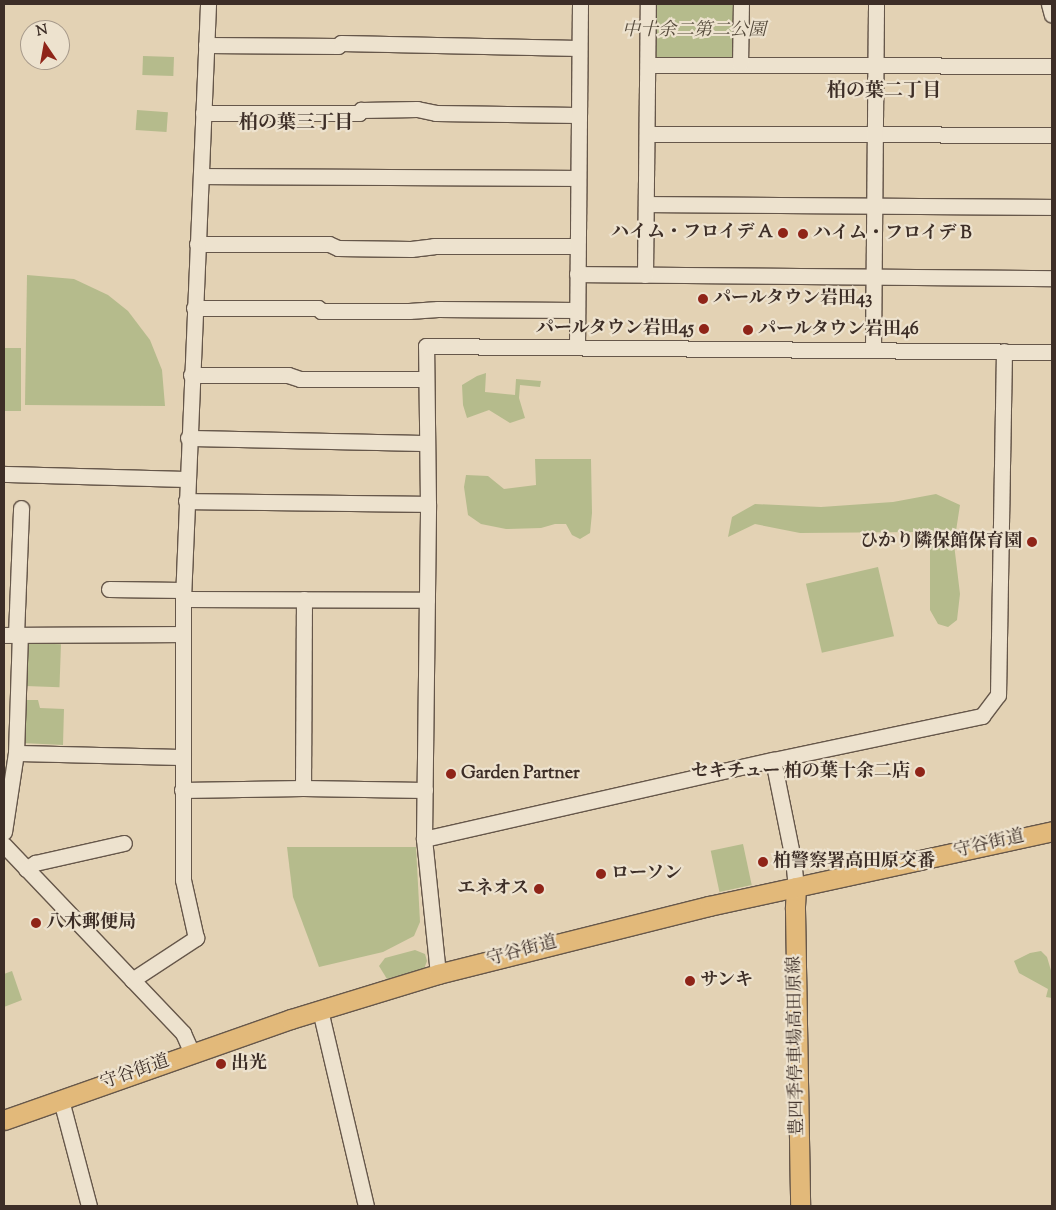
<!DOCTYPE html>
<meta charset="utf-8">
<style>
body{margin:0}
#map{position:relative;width:1056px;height:1210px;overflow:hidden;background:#e3d2b4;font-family:"Sorts Mill Goudy","Noto Serif JP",serif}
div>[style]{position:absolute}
.green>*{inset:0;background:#b5bb8c;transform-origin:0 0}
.roads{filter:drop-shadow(1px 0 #66574a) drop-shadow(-1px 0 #66574a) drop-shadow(0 1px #66574a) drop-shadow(0 -1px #66574a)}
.minor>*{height:15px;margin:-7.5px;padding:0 7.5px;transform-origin:7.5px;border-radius:7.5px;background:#ede2ce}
.major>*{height:19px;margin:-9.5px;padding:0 9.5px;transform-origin:9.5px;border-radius:9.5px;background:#e2b97a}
.dots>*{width:14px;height:14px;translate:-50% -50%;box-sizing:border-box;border:2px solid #ede2ce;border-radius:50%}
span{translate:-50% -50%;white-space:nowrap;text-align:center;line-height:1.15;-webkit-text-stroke:4.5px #ede2ce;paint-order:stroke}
.park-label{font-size:18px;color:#554a3b;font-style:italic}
.poi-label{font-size:18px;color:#3d2e27;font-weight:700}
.right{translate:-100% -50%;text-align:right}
.left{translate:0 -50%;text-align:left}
.street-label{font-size:18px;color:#3d2e27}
.neighbourhood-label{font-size:19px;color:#3d2e27;font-weight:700}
.frame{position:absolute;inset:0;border:5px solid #3d2e27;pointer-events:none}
.north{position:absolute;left:20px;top:20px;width:50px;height:50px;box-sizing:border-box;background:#ede2ce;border:1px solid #a79a8b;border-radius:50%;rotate:348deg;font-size:14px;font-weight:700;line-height:20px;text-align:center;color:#3d2e27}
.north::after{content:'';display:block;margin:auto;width:18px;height:22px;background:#8f2418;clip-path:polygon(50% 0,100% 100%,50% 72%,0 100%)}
</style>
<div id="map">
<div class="green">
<div style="clip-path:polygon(652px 4px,736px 4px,735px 54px,732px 59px,655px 58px,652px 54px)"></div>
<div style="left:143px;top:56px;width:31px;height:19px;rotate:2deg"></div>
<div style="left:137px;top:110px;width:31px;height:20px;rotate:4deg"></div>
<div style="clip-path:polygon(27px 275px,74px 279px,108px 295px,128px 311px,150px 340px,162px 370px,165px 406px,25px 405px)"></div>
<div style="left:4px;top:348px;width:17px;height:63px"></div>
<div style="clip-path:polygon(486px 373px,485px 392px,515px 395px,516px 379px,541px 381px,540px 387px,520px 385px,519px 398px,525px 418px,510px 423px,489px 410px,467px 418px,463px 405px,462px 385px,477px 376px)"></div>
<div style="clip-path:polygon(535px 459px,591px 459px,592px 513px,590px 533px,580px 539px,572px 535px,566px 524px,555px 524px,541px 528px,506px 529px,481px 524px,468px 515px,464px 487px,466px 475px,488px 476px,504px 489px,536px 485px)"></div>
<div style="clip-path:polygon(936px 494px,960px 505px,954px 544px,960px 594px,957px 620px,948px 627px,938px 624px,930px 610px,930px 550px,915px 532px,800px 533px,755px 524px,728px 537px,732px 517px,755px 504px,821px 507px,893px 502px)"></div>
<div style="left:878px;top:567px;width:71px;height:74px;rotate:77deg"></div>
<div style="left:27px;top:643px;width:34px;height:43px;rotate:2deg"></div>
<div style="clip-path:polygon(24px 700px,38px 700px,40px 708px,64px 709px,63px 745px,22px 743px)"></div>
<div style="left:743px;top:844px;width:42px;height:33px;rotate:78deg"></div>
<div style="clip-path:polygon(287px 847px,416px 847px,420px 922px,414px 936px,383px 952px,319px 967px,293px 897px)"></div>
<div style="clip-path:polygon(415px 950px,425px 954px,427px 961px,424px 969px,387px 979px,379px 966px,385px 958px)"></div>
<div style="clip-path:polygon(1041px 951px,1047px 957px,1052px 974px,1052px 998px,1046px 997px,1048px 989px,1019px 973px,1014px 961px,1030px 953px)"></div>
<div style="clip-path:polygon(12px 971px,22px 1000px,4px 1007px,4px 974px)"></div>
</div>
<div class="roads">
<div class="minor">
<div style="left:1049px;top:4px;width:11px;rotate:75deg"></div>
<div style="left:206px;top:45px;width:132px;rotate:0.4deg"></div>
<div style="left:338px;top:46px;width:4px;rotate:-45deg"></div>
<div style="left:341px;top:43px;width:238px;rotate:1.2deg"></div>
<div style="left:648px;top:65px;width:404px;rotate:0.1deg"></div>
<div style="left:740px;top:65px;width:61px;rotate:-89.1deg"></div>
<div style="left:203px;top:113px;width:156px"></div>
<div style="left:359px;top:113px;width:4px;rotate:-56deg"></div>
<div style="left:361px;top:110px;width:56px;rotate:-1deg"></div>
<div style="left:417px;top:109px;width:19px;rotate:12deg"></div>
<div style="left:436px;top:113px;width:142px;rotate:0.8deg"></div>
<div style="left:647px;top:134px;width:405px;rotate:0.1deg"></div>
<div style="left:201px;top:176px;width:377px;rotate:0.3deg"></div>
<div style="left:647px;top:204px;width:405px;rotate:0.4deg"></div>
<div style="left:197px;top:244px;width:132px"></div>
<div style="left:329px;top:244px;width:10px;rotate:24deg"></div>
<div style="left:338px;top:248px;width:73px;rotate:0.8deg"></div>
<div style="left:411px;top:249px;width:23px;rotate:-7deg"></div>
<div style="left:434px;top:246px;width:143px"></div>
<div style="left:577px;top:274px;width:475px;rotate:0.5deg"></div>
<div style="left:645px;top:275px;width:271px;rotate:-89.4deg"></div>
<div style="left:194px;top:308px;width:124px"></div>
<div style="left:318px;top:308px;width:4px;rotate:45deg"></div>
<div style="left:321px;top:311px;width:88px"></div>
<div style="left:409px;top:311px;width:29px;rotate:-4deg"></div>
<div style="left:438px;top:309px;width:139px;rotate:0.4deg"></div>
<div style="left:577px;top:347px;width:343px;rotate:-89.5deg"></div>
<div style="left:873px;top:350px;width:346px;rotate:-89.5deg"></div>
<div style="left:191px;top:375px;width:97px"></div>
<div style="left:288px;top:375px;width:13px;rotate:18deg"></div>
<div style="left:300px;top:379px;width:126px"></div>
<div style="left:188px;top:438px;width:239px;rotate:1.2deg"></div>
<div style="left:4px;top:474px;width:183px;rotate:1.6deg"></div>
<div style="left:186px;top:501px;width:242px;rotate:0.7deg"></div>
<div style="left:109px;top:589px;width:74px;rotate:0.8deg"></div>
<div style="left:183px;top:599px;width:244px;rotate:0.2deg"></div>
<div style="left:4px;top:635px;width:178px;rotate:-0.3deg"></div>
<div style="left:16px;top:635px;width:127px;rotate:-87.7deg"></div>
<div style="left:16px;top:753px;width:167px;rotate:1.4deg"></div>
<div style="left:773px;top:760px;width:101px;rotate:78.6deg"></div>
<div style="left:793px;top:859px;width:28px;rotate:84deg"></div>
<div style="left:303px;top:788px;width:189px;rotate:-89.7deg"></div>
<div style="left:182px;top:790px;width:121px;rotate:-0.9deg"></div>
<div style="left:303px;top:788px;width:122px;rotate:0.9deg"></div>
<div style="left:4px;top:832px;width:80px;rotate:-81.4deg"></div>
<div style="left:16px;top:753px;width:118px;rotate:-88.1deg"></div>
<div style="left:424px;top:839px;width:358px;rotate:-12.8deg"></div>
<div style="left:773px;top:760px;width:214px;rotate:-11.9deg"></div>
<div style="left:982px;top:716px;width:26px;rotate:-53deg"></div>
<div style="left:998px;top:695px;width:344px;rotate:-89deg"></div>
<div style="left:4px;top:845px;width:260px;rotate:46.4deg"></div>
<div style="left:183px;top:1033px;width:22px;rotate:66deg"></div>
<div style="left:26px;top:869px;width:11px;rotate:-34deg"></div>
<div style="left:35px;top:863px;width:91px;rotate:-12.7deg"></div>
<div style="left:438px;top:974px;width:136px;rotate:-95.9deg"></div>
<div style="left:424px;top:839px;width:335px;rotate:-89.3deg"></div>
<div style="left:428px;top:504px;width:158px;rotate:-90.7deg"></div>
<div style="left:426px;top:346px;width:626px;rotate:0.55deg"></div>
<div style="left:132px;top:980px;width:77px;rotate:-33.3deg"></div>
<div style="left:196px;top:938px;width:59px;rotate:-102.6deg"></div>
<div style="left:183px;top:880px;width:281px;rotate:-90deg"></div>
<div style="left:183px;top:599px;width:596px;rotate:-87.59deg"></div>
<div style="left:320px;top:1010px;width:201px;rotate:76.8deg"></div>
<div style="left:61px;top:1100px;width:110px;rotate:75.2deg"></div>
</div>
<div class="major">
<div style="left:796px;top:887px;width:22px;rotate:93deg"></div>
<div style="left:795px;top:909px;width:297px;rotate:89deg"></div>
<div style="left:4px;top:1120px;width:304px;rotate:-19.4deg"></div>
<div style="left:291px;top:1019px;width:154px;rotate:-17deg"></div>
<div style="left:438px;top:974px;width:279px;rotate:-14.1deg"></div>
<div style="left:709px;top:906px;width:351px;rotate:-12.3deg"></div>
</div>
</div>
<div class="dots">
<div style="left:783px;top:233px;background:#8f2418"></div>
<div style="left:803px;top:234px;background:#8f2418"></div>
<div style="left:703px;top:299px;background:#8f2418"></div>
<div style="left:704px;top:329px;background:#8f2418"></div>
<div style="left:748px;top:330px;background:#8f2418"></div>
<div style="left:1032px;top:542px;background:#8f2418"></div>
<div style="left:920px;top:772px;background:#8f2418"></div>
<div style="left:451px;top:774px;background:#8f2418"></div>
<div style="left:763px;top:862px;background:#8f2418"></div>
<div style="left:601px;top:874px;background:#8f2418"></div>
<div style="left:539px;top:889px;background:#8f2418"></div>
<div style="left:36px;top:923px;background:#8f2418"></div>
<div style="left:690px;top:981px;background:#8f2418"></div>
<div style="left:221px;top:1064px;background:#8f2418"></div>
</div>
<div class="park-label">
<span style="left:694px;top:31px">中十余二第二公園</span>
</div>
<div class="poi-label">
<span class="right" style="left:773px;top:233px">ハイム・フロイデ A</span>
<span class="left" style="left:813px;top:234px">ハイム・フロイデ B</span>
<span class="left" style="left:713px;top:299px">パールタウン岩田43</span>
<span class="right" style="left:694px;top:329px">パールタウン岩田45</span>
<span class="left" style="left:758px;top:330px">パールタウン岩田46</span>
<span class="right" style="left:1022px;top:542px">ひかり隣保館保育園</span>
<span class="right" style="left:910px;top:772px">セキチュー 柏の葉十余二店</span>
<span class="left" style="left:461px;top:774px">Garden Partner</span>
<span class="left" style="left:773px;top:862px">柏警察署高田原交番</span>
<span class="left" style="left:611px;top:874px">ローソン</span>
<span class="right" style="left:529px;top:889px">エネオス</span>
<span class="left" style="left:46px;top:923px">八木郵便局</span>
<span class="left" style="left:700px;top:981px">サンキ</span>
<span class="left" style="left:231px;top:1064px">出光</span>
</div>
<div class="street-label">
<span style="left:989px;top:845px;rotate:-13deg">守谷街道</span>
<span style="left:522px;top:952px;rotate:-15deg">守谷街道</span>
<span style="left:797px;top:1046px;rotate:-91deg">豊四季停車場高田原線</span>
<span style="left:135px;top:1073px;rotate:-19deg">守谷街道</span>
</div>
<div class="neighbourhood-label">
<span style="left:884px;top:92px">柏の葉二丁目</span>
<span style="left:296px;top:124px">柏の葉三丁目</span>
</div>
<div class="frame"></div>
<div class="north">N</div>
</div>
